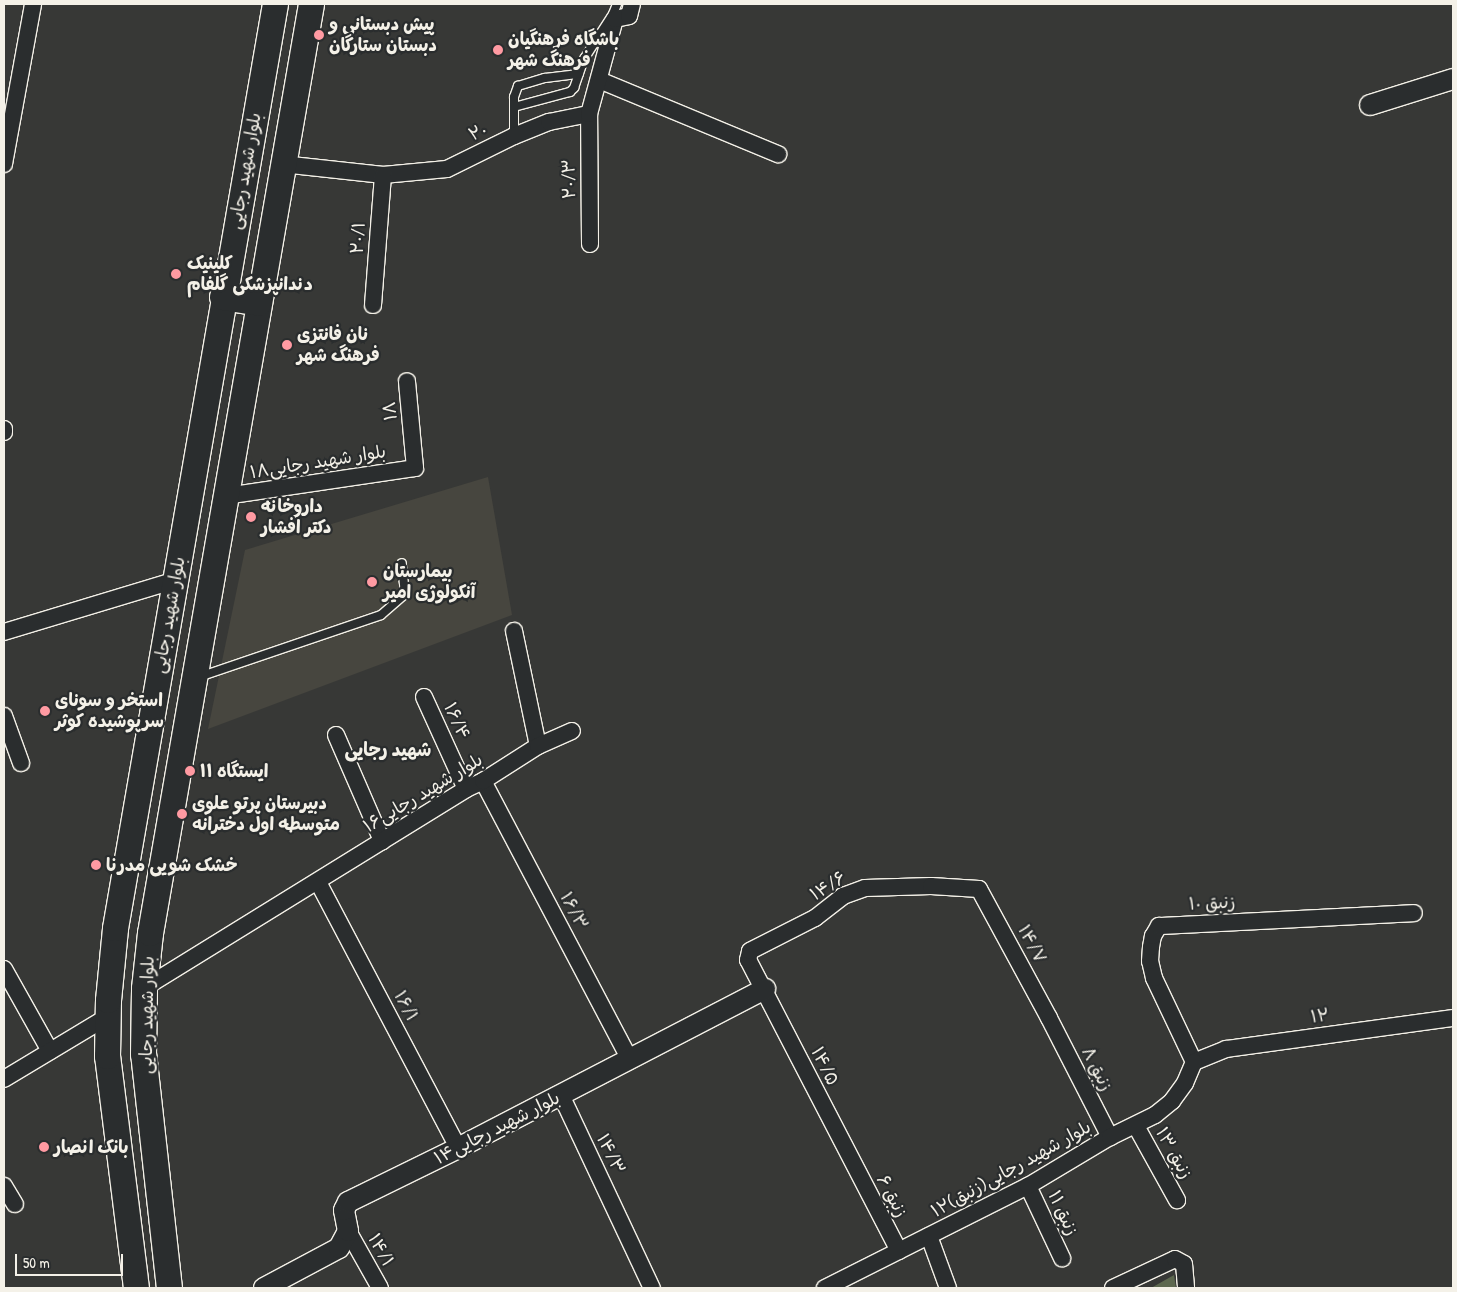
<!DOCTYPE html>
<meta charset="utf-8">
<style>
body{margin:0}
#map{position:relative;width:1457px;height:1292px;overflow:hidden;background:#373836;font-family:"Patrick Hand","Playpen Sans Arabic",sans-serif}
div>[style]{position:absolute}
.built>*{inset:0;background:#47463f}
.green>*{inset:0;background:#5d684f}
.roads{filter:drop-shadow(1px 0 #f4f1e8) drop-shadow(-1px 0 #f4f1e8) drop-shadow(0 1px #f4f1e8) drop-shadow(0 -1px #f4f1e8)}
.service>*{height:8px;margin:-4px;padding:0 4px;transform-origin:4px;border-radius:4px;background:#2a2d2e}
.minor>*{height:16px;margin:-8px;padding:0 8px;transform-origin:8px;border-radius:8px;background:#2a2d2e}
.tertiary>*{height:20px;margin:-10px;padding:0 10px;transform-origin:10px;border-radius:10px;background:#2a2d2e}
.primary>*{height:25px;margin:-12.5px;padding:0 12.5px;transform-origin:12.5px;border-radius:12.5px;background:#2a2d2e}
.trunk>*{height:26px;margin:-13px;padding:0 13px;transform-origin:13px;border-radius:13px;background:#2a2d2e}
.dots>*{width:14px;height:14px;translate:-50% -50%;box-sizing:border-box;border:2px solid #2a2d2e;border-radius:50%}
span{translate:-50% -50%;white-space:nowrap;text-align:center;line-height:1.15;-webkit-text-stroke:4.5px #2a2d2e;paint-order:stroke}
.poi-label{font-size:18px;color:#f4f1e8;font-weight:700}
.left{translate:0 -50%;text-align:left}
.street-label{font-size:18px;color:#f4f1e8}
.neighbourhood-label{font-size:19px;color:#f4f1e8;font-weight:700}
.frame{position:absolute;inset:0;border:5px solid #f4f1e8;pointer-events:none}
.scale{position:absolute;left:15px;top:1254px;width:108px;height:22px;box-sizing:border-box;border:2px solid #f4f1e8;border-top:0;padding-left:6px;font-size:15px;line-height:18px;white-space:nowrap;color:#f4f1e8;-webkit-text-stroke:4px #2a2d2e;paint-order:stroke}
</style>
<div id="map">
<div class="built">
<div style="clip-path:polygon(488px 477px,512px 615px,208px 729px,245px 550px)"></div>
</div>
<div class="green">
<div style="clip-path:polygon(1174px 1275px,1176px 1288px,1151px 1288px)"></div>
</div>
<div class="roads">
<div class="service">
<div style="left:514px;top:107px;width:58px;rotate:-15deg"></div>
<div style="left:570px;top:92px;width:6px;rotate:-45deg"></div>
<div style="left:574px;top:88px;width:31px;rotate:-71deg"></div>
<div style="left:584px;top:59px;width:54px;rotate:-57.2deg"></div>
<div style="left:613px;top:14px;width:11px;rotate:-68deg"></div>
<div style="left:514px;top:136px;width:39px;rotate:-90deg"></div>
<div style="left:514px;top:97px;width:12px;rotate:-70deg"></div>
<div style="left:518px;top:86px;width:28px;rotate:-17deg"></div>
<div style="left:545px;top:78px;width:34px;rotate:-7deg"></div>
<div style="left:199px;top:677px;width:192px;rotate:-18.8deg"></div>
<div style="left:381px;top:615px;width:32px;rotate:-41deg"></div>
<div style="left:405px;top:594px;width:31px;rotate:-96deg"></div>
</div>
<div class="minor">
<div style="left:599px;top:80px;width:194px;rotate:22.5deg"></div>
<div style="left:4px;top:164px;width:163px;rotate:-79.7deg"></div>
<div style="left:282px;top:164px;width:102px;rotate:6.2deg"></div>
<div style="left:383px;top:175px;width:64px;rotate:-5.4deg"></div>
<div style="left:447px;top:169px;width:75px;rotate:-26.2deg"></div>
<div style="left:514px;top:136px;width:38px;rotate:-22deg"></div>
<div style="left:549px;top:122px;width:41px;rotate:-11.3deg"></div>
<div style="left:590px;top:244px;width:130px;rotate:-90.4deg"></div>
<div style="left:589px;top:114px;width:98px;rotate:-74.7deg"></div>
<div style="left:615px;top:19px;width:14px;rotate:-12deg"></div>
<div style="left:629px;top:16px;width:12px;rotate:-76deg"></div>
<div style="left:373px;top:305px;width:130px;rotate:-85.6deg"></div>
<div style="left:4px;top:432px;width:3px;rotate:-90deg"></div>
<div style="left:226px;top:496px;width:191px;rotate:-8.4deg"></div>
<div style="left:415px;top:468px;width:87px;rotate:-95.3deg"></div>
<div style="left:514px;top:631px;width:117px;rotate:78.2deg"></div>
<div style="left:4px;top:632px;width:180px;rotate:-16.8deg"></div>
<div style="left:424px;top:697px;width:101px;rotate:65.5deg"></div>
<div style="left:4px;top:716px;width:50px;rotate:70.1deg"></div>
<div style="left:336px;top:735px;width:116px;rotate:66.5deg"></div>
<div style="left:483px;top:781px;width:315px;rotate:62.2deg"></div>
<div style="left:318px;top:882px;width:301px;rotate:62.2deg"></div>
<div style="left:4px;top:969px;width:94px;rotate:60.7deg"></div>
<div style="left:144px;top:988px;width:379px;rotate:-31.7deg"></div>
<div style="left:466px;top:789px;width:19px;rotate:-25deg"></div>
<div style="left:483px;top:781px;width:65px;rotate:-32.5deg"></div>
<div style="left:538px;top:746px;width:37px;rotate:-24deg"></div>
<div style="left:1194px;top:1062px;width:93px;rotate:-115.5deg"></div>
<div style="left:1154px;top:978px;width:17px;rotate:-103deg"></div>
<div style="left:1150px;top:961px;width:14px;rotate:-86deg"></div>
<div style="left:1151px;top:947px;width:11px;rotate:-80deg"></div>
<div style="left:1153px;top:936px;width:12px;rotate:-59deg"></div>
<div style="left:1159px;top:926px;width:255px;rotate:-2.9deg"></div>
<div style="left:1194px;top:1062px;width:35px;rotate:-22deg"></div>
<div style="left:1226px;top:1049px;width:229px;rotate:-7.8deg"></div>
<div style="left:4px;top:1079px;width:120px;rotate:-31deg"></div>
<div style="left:561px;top:1095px;width:213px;rotate:64.8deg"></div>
<div style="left:1136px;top:1126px;width:85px;rotate:61deg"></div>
<div style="left:4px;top:1186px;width:21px;rotate:59deg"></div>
<div style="left:1028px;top:1186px;width:80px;rotate:64.7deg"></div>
<div style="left:348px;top:1231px;width:65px;rotate:60.7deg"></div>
<div style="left:929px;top:1236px;width:55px;rotate:69.9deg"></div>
<div style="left:899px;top:1251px;width:328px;rotate:-117.4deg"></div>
<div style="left:748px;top:960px;width:9px;rotate:-77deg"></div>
<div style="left:750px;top:951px;width:73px;rotate:-26.9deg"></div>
<div style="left:815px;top:918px;width:36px;rotate:-38deg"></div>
<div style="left:843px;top:896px;width:23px;rotate:-20deg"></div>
<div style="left:865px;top:888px;width:66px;rotate:-1.7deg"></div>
<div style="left:931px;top:886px;width:48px;rotate:3.6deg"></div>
<div style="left:979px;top:889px;width:147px;rotate:61.5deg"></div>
<div style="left:1049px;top:1018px;width:134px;rotate:62.9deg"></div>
<div style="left:825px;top:1288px;width:227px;rotate:-26.7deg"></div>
<div style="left:1028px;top:1186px;width:96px;rotate:-30.9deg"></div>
<div style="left:1110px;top:1137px;width:50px;rotate:-26.1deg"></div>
<div style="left:1155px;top:1115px;width:22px;rotate:-39deg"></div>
<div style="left:1172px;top:1101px;width:22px;rotate:-54deg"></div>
<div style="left:1185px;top:1083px;width:23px;rotate:-67deg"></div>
<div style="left:1113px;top:1288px;width:68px;rotate:-25.1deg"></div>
<div style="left:1175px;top:1259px;width:10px;rotate:29deg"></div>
<div style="left:1184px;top:1264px;width:24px;rotate:85deg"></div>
</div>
<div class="tertiary">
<div style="left:1370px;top:105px;width:87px;rotate:-17.4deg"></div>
<div style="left:264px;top:1288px;width:85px;rotate:-28.1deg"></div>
<div style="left:339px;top:1248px;width:19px;rotate:-62deg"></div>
<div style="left:348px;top:1231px;width:21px;rotate:-101deg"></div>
<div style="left:344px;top:1210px;width:9px;rotate:-63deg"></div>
<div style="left:348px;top:1202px;width:123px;rotate:-26.1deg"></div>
<div style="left:458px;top:1148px;width:346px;rotate:-27.4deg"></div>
</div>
<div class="primary">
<div style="left:136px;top:1288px;width:234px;rotate:-97.1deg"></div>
<div style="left:107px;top:1056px;width:56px;rotate:-89deg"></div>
<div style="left:108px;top:1000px;width:72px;rotate:-84.4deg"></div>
<div style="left:115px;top:928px;width:938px;rotate:-80.18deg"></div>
<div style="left:169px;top:1288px;width:235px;rotate:-96.3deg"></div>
<div style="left:143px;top:1054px;width:66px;rotate:-89.1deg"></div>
<div style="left:144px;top:988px;width:55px;rotate:-83.8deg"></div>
<div style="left:150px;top:933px;width:943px;rotate:-80.17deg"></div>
</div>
<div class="trunk">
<div style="left:223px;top:297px;width:36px;rotate:9deg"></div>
</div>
</div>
<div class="dots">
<div style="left:319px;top:35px;background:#ff9aa2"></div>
<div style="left:498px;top:50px;background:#ff9aa2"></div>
<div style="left:176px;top:274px;background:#ff9aa2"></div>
<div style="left:287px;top:345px;background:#ff9aa2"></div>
<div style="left:251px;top:517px;background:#ff9aa2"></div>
<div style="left:372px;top:582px;background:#ff9aa2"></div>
<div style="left:45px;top:711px;background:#ff9aa2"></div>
<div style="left:190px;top:771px;background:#ff9aa2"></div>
<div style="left:182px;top:814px;background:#ff9aa2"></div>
<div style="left:96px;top:865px;background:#ff9aa2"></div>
<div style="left:44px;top:1147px;background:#ff9aa2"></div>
</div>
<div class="poi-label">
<span class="left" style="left:329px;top:35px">پیش دبستانی و<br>دبستان ستارگان</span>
<span class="left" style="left:508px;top:50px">باشگاه فرهنگیان<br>فرهنگ شهر</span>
<span class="left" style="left:187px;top:274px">کلینیک<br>دندانپزشکی گلفام</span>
<span class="left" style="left:297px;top:345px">نان فانتزی<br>فرهنگ شهر</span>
<span class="left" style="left:261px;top:517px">داروخانه<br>دکتر افشار</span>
<span class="left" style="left:383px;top:582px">بیمارستان<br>آنکولوژی امیر</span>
<span class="left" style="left:55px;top:711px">استخر و سونای<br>سرپوشیده کوثر</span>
<span class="left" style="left:200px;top:771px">ایستگاه ۱۱</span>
<span class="left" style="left:192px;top:814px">دبیرستان پرتو علوی<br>متوسطه اول دخترانه</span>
<span class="left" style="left:106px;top:865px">خشک شویی مدرنا</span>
<span class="left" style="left:54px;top:1147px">بانک انصار</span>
</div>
<div class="street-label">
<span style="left:478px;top:132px;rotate:-26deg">۲۰</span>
<span style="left:245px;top:171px;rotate:-80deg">بلوار شهید رجایی</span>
<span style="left:569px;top:179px;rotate:-91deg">۲۰/۳</span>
<span style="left:358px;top:238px;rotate:-86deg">۲۰/۱</span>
<span style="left:390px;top:411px;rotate:-96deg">۱۸</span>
<span style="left:318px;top:462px;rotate:-9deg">بلوار شهید رجایی۱۸</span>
<span style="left:169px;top:615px;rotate:-80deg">بلوار شهید رجایی</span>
<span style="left:457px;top:721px;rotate:65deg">۱۶/۴</span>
<span style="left:423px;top:793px;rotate:-31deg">بلوار شهید رجایی۱۶</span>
<span style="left:828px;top:886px;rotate:-32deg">۱۴/۶</span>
<span style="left:1212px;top:903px;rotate:-3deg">زنبق ۱۰</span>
<span style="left:574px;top:911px;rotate:62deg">۱۶/۳</span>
<span style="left:1032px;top:944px;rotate:62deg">۱۴/۷</span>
<span style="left:406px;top:1006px;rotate:62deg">۱۶/۱</span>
<span style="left:147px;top:1015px;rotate:-89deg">بلوار شهید رجایی</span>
<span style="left:1320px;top:1016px;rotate:-8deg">۱۲</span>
<span style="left:825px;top:1066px;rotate:64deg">۱۴/۵</span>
<span style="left:1097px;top:1069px;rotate:63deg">زنبق ۸</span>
<span style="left:497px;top:1128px;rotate:-27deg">بلوار شهید رجایی۱۴</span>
<span style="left:1174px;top:1153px;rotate:61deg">زنبق ۱۳</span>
<span style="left:611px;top:1154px;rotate:64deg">۱۴/۳</span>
<span style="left:1011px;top:1169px;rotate:-29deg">۱۲بلوار شهید رجایی(زنبق)</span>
<span style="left:892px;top:1196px;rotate:62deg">زنبق ۶</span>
<span style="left:1063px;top:1213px;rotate:65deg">زنبق ۱۱</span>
<span style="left:381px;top:1250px;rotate:61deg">۱۴/۱</span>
</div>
<div class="neighbourhood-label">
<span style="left:388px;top:750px">شهید رجایی</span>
</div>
<div class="frame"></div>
<div class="scale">50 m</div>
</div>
